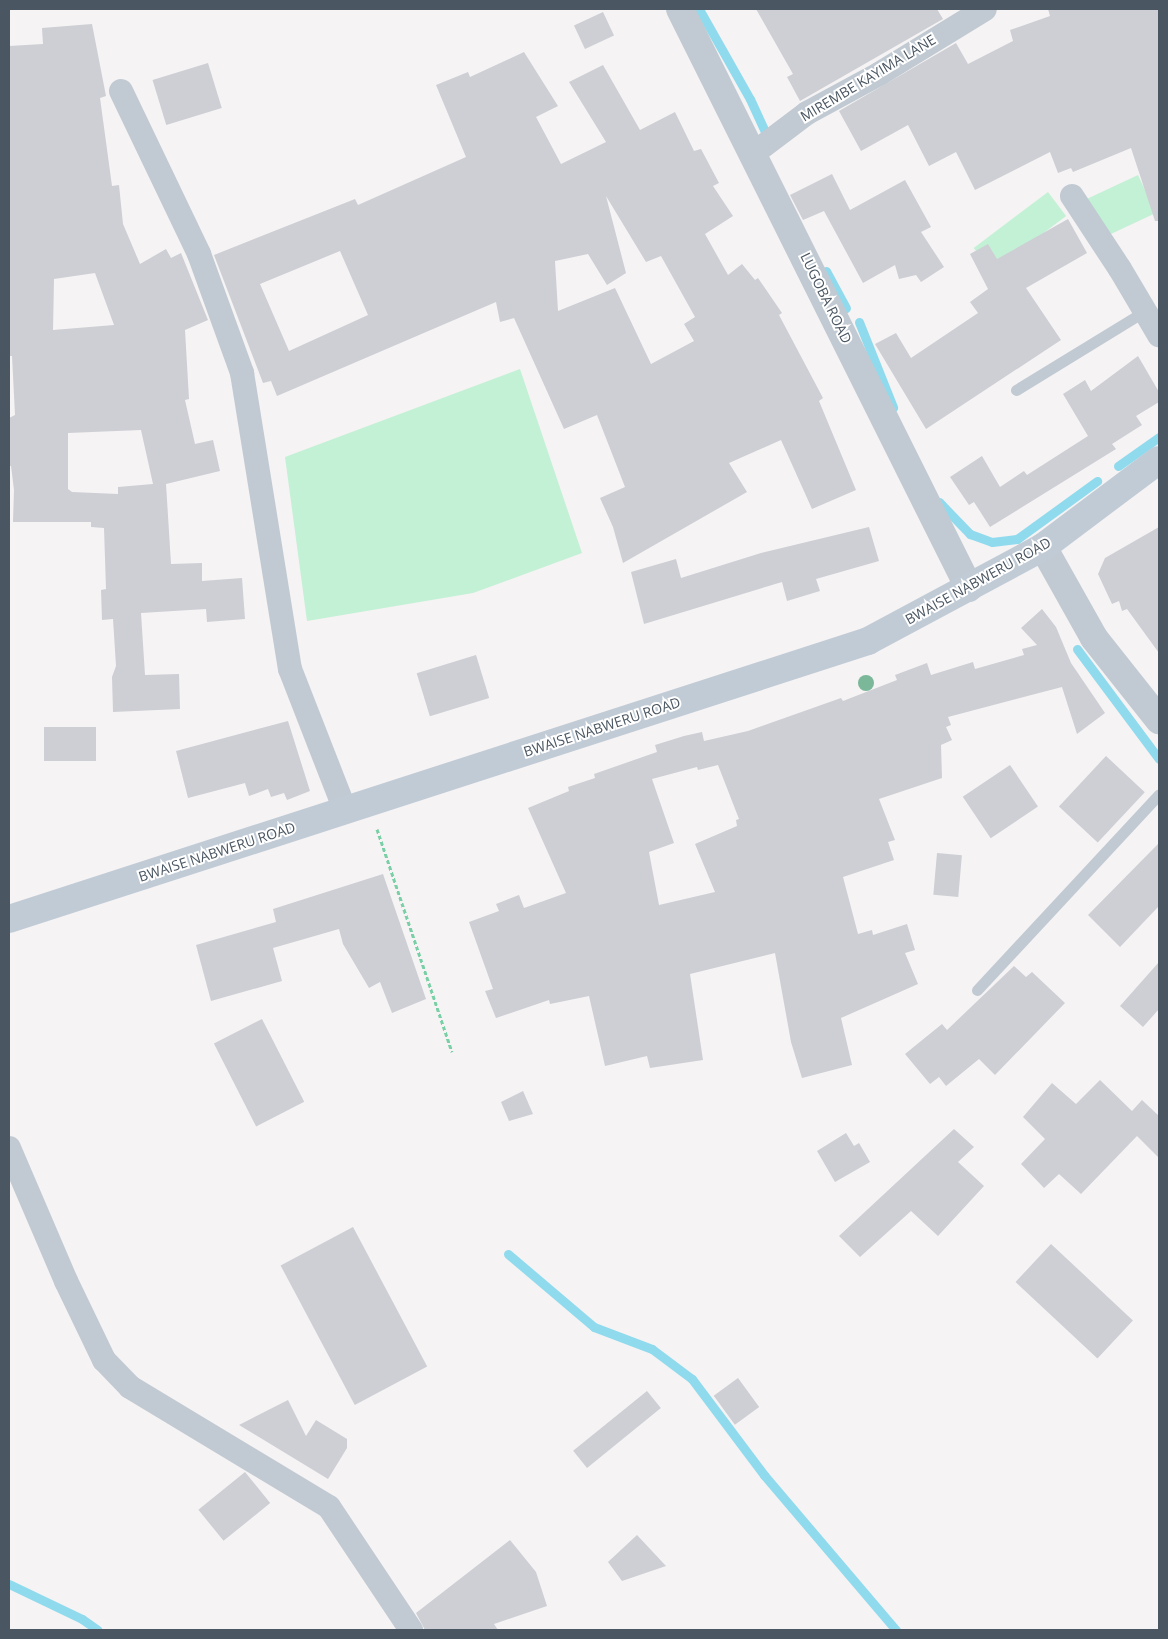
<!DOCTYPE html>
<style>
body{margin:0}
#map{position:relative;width:1168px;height:1639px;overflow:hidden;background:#f5f3f3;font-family:"Open Sans",sans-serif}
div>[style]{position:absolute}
.green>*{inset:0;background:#c3f1d5;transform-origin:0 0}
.stream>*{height:9px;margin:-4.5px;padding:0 4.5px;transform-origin:4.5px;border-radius:4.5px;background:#90daee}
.building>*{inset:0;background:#cdcfd5;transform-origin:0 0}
.path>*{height:3px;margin-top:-1.5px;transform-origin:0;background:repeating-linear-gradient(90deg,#7ad0a6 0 4px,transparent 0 6.5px)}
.service>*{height:11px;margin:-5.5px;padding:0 5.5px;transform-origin:5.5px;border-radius:5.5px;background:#c1cad2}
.minor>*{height:24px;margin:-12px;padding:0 12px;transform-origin:12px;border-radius:12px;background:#c1cad2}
.tertiary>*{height:28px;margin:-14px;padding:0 14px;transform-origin:14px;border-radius:14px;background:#c1cad2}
.secondary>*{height:28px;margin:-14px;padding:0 14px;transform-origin:14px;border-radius:14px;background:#c1cbd6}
.trees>*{width:16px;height:16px;margin:-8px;border-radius:50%;background:#7bb799}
span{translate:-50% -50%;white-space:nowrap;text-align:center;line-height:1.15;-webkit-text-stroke:4px #fff;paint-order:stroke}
.street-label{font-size:14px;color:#4a5661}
.frame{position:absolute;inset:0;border:10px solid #4a5661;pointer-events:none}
</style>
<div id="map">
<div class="green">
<div style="left:1138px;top:175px;width:42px;height:56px;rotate:65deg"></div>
<div style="left:1048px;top:192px;width:30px;height:93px;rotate:53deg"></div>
<div style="clip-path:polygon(520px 369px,582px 553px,473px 593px,307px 621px,285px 457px)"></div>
</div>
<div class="stream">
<div style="left:699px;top:9px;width:103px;rotate:60.5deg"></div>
<div style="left:750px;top:99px;width:41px;rotate:65.3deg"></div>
<div style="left:767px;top:136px;width:4px;rotate:-27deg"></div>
<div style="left:826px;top:271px;width:42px;rotate:61.6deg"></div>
<div style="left:859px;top:322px;width:92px;rotate:68.2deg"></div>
<div style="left:1118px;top:466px;width:50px;rotate:-35.3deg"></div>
<div style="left:939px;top:502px;width:45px;rotate:45.9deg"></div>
<div style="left:970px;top:534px;width:23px;rotate:20deg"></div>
<div style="left:992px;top:542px;width:25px;rotate:-7deg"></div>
<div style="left:1017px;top:539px;width:99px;rotate:-35.9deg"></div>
<div style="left:1077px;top:649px;width:137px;rotate:53.3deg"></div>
<div style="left:508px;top:1254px;width:113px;rotate:40.3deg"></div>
<div style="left:594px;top:1327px;width:62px;rotate:20.8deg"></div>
<div style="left:652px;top:1349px;width:50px;rotate:36.9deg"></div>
<div style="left:692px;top:1379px;width:120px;rotate:53.1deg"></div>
<div style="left:764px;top:1475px;width:204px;rotate:49.6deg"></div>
<div style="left:9px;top:1584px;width:81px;rotate:25.6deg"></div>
<div style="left:82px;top:1619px;width:19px;rotate:35deg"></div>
</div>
<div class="building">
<div style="clip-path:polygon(756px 9px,937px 9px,943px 19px,800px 101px,787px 77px,793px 74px)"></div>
<div style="clip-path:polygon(1048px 9px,1159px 9px,1159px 221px,1155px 221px,1131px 148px,1073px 172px,1071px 168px,1058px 173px,1050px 152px,975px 190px,956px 152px,929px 166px,908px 125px,861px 151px,839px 111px,956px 43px,968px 64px,1013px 41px,1010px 30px,1050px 16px)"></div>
<div style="left:603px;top:12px;width:26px;height:32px;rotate:65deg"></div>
<div style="clip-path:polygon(evenodd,92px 24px,106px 96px,100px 98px,112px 186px,119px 185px,123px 224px,140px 264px,166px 249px,171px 258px,181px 253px,208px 320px,185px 330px,189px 399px,185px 400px,195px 444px,213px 440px,220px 471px,166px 484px,171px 564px,202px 563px,202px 581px,242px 578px,245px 619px,207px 622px,206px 609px,141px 613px,145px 675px,179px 674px,180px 709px,113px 712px,112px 677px,116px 666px,113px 619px,102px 620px,101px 590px,106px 589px,104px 528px,91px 527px,91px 522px,13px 522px,14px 490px,11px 466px,9px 466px,9px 418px,15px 415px,12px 356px,9px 356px,9px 46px,43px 44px,42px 28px,92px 24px,95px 273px,114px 325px,53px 330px,54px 279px,95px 273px,92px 24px,141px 430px,153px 484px,118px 487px,118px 494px,72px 492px,68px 489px,68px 433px,141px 430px)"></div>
<div style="clip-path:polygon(evenodd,524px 52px,558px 106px,536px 117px,561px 164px,606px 142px,569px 82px,603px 65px,640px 130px,675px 112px,694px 151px,701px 149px,719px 183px,713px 186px,733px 216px,705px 234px,728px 275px,742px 264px,755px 280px,758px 278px,782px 313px,779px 315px,823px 398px,819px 401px,856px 490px,812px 509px,781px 440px,729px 463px,747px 492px,623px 563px,613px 527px,600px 498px,625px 487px,597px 415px,564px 429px,514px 318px,500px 322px,496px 302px,277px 396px,271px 381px,263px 383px,214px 255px,355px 199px,358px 205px,466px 157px,436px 85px,468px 72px,470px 77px,524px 52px,606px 196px,646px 262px,661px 256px,695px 317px,684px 324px,694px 341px,651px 364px,615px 288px,558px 311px,555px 261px,588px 254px,607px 285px,626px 273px,606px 196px,524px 52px,340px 251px,368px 315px,289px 351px,260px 284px,340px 251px)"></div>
<div style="left:208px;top:63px;width:47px;height:58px;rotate:73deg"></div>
<div style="clip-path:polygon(832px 174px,850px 210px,905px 180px,931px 227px,921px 232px,944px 267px,921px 282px,916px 275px,899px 279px,895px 265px,863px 283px,824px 211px,803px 220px,790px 195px)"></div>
<div style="clip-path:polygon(1068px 219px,1087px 253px,1026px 288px,1061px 340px,926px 429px,875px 344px,896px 333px,911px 358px,978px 313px,970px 302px,988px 289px,970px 254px,988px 244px,997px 259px)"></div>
<div style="clip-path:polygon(1138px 356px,1159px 392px,1159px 402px,1136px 416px,1142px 425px,1112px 444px,1116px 449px,990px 527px,974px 502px,969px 505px,950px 477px,982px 456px,1000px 487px,1024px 471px,1027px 475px,1088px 436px,1063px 394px,1085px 380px,1091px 391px)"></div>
<div style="clip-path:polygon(869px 527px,879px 561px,816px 579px,820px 591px,787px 601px,782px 582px,644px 624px,631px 572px,676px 559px,681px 578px,761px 553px)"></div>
<div style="clip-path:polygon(1159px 527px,1159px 653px,1127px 609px,1122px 611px,1119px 601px,1112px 604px,1098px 574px,1105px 558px)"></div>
<div style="clip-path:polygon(evenodd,1042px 609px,1056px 627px,1071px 663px,1105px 713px,1077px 734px,1062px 687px,948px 717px,951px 725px,946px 727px,952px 740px,941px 745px,942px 778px,879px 799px,895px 840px,888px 842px,894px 860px,843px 877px,858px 934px,872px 930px,873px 935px,907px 924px,915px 950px,905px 953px,918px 984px,841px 1018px,852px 1065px,802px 1078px,791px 1042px,775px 953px,690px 974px,703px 1060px,650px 1068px,647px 1056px,605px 1066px,589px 996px,550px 1004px,549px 1000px,496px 1018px,485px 991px,493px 989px,469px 922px,499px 911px,496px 904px,519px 895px,524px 908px,566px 893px,528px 808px,569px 791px,568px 787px,595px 778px,594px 774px,657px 752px,655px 745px,684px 736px,702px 732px,704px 741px,748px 731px,841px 698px,843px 701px,897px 680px,895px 675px,927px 663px,931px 675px,973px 662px,975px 669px,1024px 655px,1022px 649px,1037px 645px,1021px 628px,1042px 609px,718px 765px,739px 819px,736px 820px,737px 826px,695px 844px,715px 892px,659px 905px,649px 852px,674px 843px,652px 779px,697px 767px,698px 770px,718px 765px)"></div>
<div style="left:476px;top:655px;width:45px;height:62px;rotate:73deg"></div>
<div style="clip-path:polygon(288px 721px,310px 791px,287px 800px,284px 793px,271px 797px,268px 789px,249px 796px,245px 783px,188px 798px,176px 751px)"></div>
<div style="left:44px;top:727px;width:52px;height:34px"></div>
<div style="left:1106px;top:756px;width:53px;height:69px;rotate:43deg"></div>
<div style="left:1010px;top:765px;width:50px;height:57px;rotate:56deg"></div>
<div style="clip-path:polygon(1159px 843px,1159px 906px,1120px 947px,1088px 915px)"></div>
<div style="left:937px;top:853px;width:25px;height:42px;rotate:5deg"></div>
<div style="clip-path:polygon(383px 874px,426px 999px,392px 1013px,380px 982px,369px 988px,343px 944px,339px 929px,273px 948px,282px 981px,211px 1001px,196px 945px,276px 922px,273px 909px)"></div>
<div style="clip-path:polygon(1159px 962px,1159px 1009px,1143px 1027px,1120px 1006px)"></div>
<div style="clip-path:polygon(1014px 966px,1026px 977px,1032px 972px,1065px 1003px,995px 1075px,979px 1059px,946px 1086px,939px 1077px,930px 1084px,905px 1054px,942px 1024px,947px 1030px)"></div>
<div style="left:262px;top:1019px;width:93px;height:54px;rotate:63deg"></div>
<div style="clip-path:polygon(1100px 1080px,1132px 1111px,1142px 1100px,1159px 1116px,1159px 1158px,1137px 1136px,1081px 1194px,1059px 1174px,1044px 1188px,1021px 1164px,1045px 1139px,1023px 1117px,1052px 1083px,1076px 1104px)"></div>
<div style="clip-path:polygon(523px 1091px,533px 1114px,509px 1121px,501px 1102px)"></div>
<div style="clip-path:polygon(954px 1129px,974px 1147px,958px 1162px,984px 1186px,938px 1236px,911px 1211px,860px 1257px,839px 1236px)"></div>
<div style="clip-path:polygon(846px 1133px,854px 1146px,859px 1143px,870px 1162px,835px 1182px,817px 1151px)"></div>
<div style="left:353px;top:1227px;width:158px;height:82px;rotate:62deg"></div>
<div style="left:1051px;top:1244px;width:112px;height:52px;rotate:43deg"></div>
<div style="left:738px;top:1378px;width:36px;height:30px;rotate:54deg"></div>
<div style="left:647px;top:1391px;width:22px;height:95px;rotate:51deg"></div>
<div style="clip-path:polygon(288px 1400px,306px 1436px,316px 1420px,347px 1439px,347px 1448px,328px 1479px,239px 1425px)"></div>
<div style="left:245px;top:1472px;width:40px;height:60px;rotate:51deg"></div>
<div style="clip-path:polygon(637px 1535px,666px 1566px,622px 1581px,608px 1562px)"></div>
<div style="clip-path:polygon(510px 1540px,536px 1572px,547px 1606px,494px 1624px,498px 1630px,425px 1630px,416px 1613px)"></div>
</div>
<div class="path">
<div style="left:377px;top:829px;width:235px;rotate:71.4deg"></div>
</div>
<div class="service">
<div style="left:1016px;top:390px;width:151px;rotate:-31.5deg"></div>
<div style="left:977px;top:990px;width:267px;rotate:-47.1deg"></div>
</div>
<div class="minor">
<div style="left:121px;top:91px;width:181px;rotate:64.4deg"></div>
<div style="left:199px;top:254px;width:127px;rotate:70.1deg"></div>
<div style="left:242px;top:373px;width:300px;rotate:80.8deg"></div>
<div style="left:290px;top:669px;width:151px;rotate:68.7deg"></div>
<div style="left:754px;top:153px;width:66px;rotate:-37deg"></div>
<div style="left:807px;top:113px;width:82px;rotate:-28.4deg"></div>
<div style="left:879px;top:74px;width:124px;rotate:-31.5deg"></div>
<div style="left:1072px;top:196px;width:87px;rotate:56.7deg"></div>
<div style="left:1120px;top:269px;width:77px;rotate:59.4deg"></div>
<div style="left:9px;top:1148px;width:145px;rotate:66.8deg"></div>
<div style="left:66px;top:1281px;width:88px;rotate:64.3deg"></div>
<div style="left:104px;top:1360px;width:37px;rotate:46deg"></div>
<div style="left:130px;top:1387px;width:232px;rotate:31.1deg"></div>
<div style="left:329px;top:1507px;width:148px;rotate:56.3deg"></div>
</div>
<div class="tertiary">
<div style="left:680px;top:9px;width:647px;rotate:63.47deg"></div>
<div style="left:1043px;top:547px;width:104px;rotate:60.7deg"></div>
<div style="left:1094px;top:638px;width:105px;rotate:51.6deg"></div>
</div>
<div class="secondary">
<div style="left:9px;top:919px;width:903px;rotate:-17.93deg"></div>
<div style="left:868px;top:641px;width:199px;rotate:-28.2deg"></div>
<div style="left:1043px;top:547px;width:145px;rotate:-36.9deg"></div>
</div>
<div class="trees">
<div style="left:866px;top:683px"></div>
</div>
<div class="street-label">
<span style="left:868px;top:78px;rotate:-31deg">MIREMBE KAYIMA LANE</span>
<span style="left:826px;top:298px;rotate:64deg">LUGOBA ROAD</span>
<span style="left:978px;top:581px;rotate:-29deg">BWAISE NABWERU ROAD</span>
<span style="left:602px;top:727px;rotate:-18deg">BWAISE NABWERU ROAD</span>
<span style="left:217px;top:852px;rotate:-18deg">BWAISE NABWERU ROAD</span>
</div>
<div class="frame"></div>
</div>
